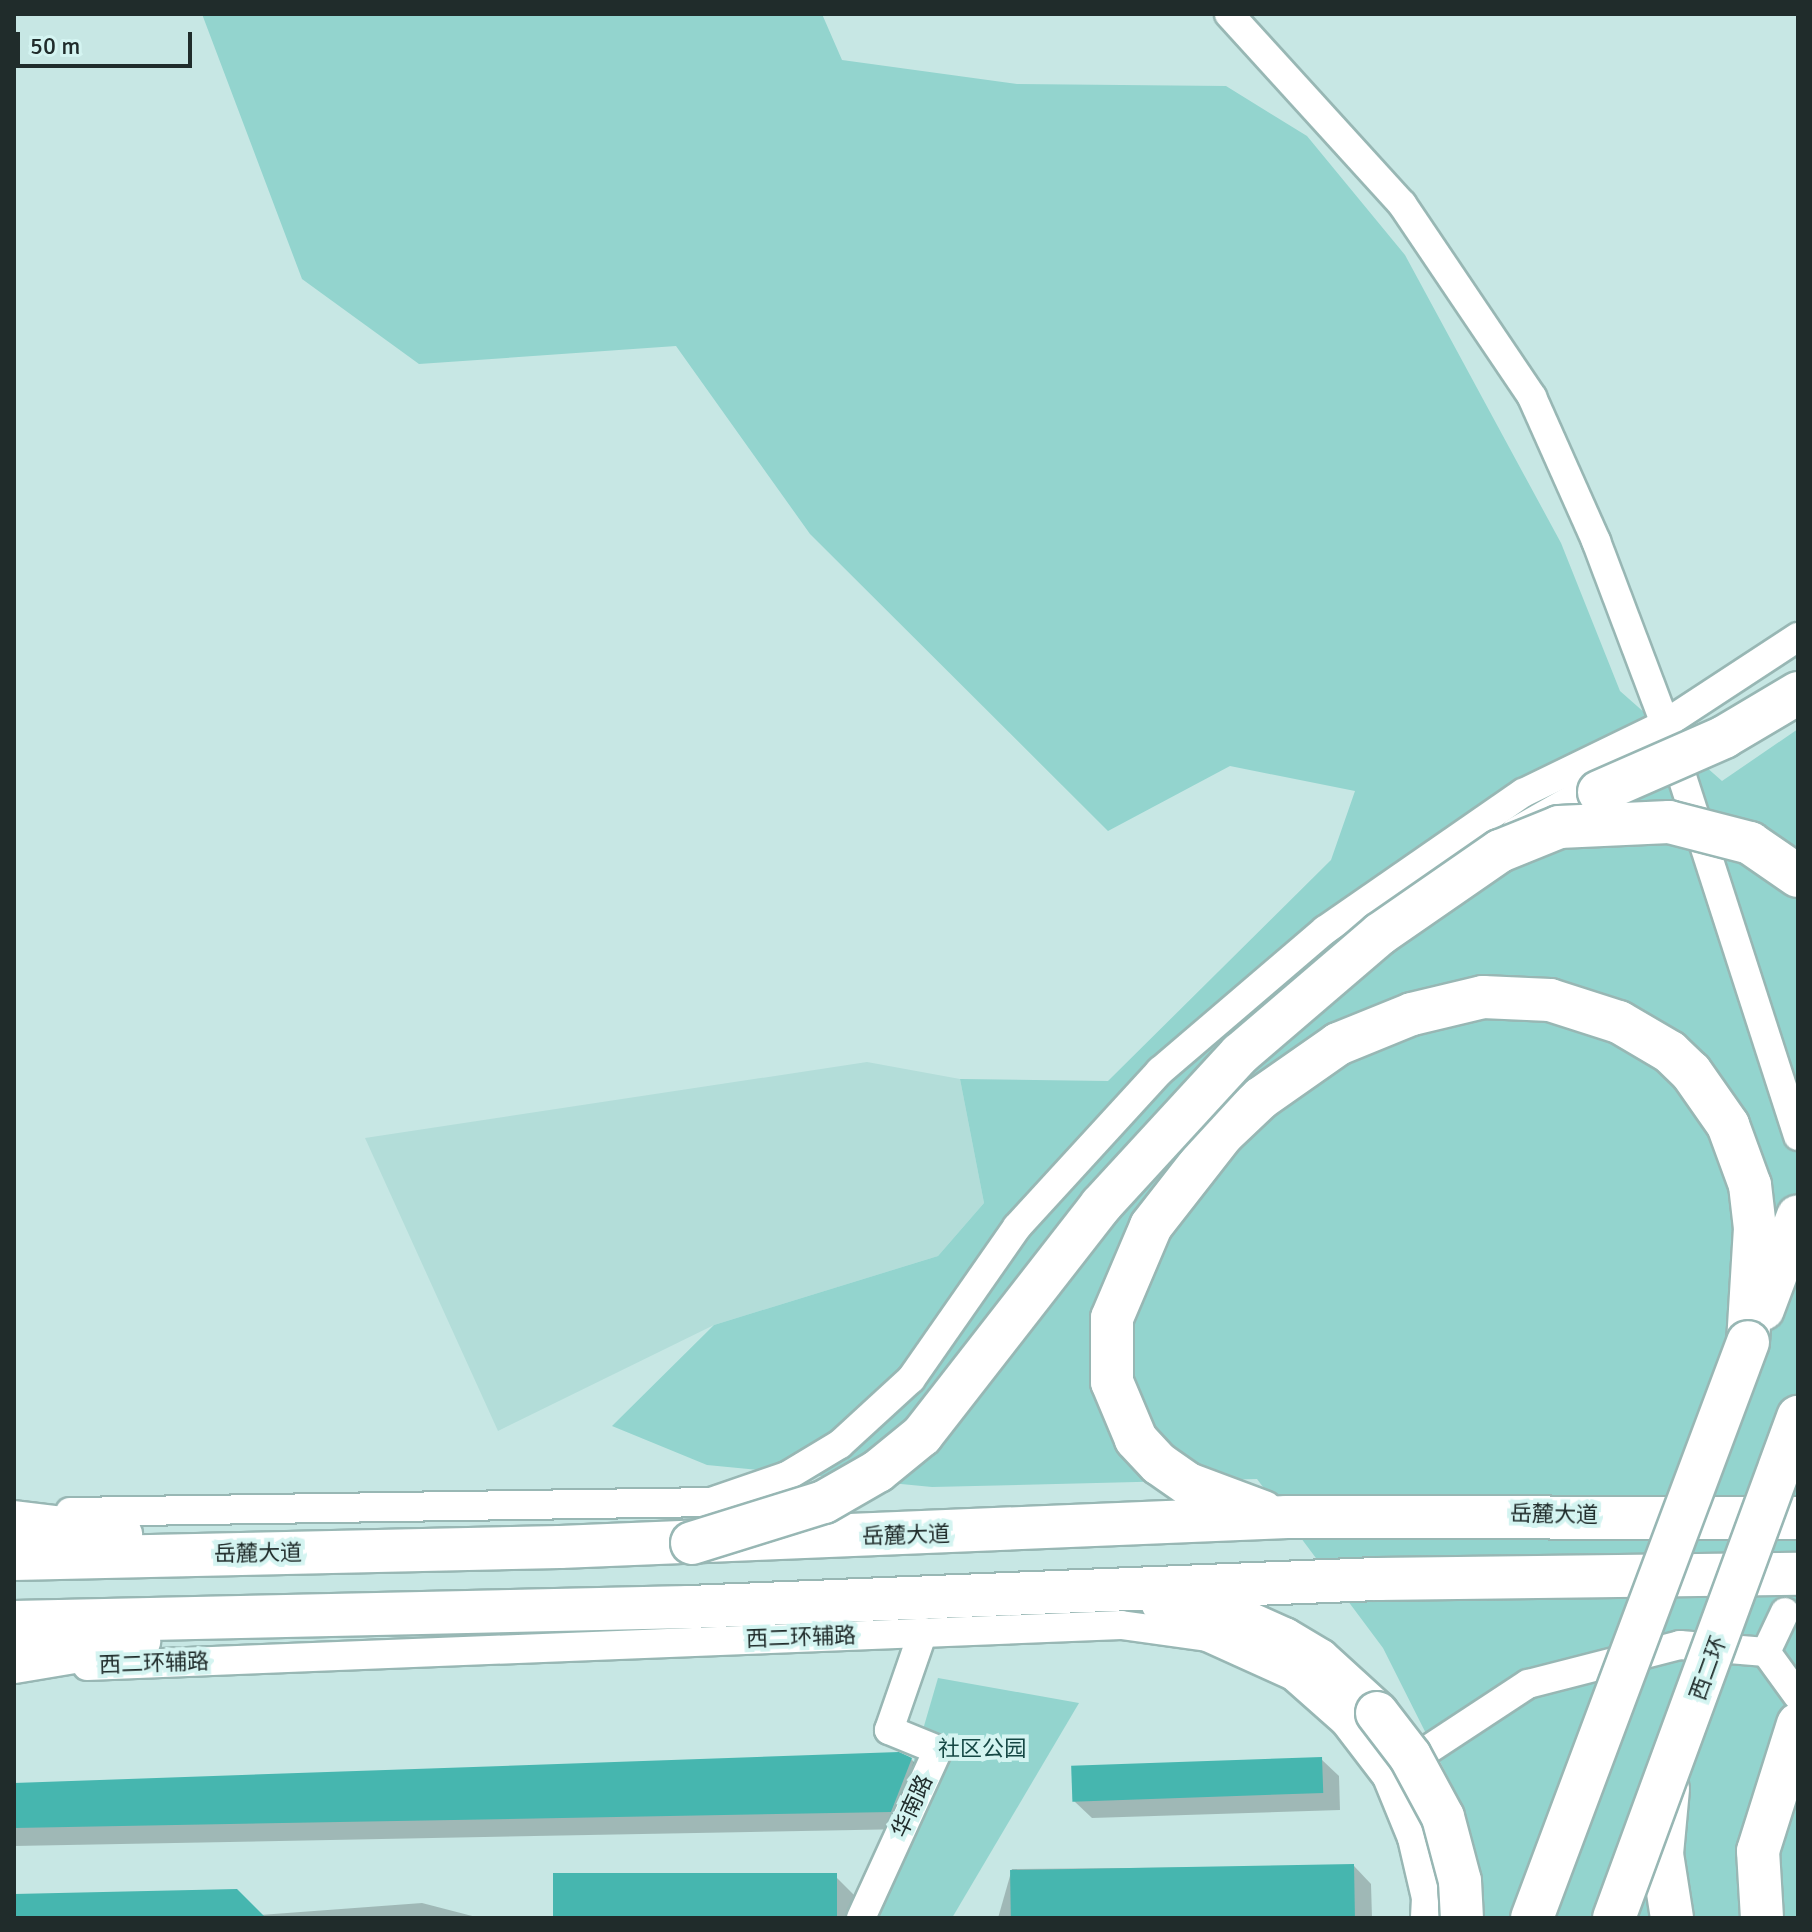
<!DOCTYPE html>
<meta charset="utf-8">
<style>
body{margin:0}
#map{position:relative;width:1812px;height:1932px;overflow:hidden;background:#c7e7e4;font-family:Signika,"Noto Sans SC",sans-serif}
div>[style]{position:absolute}
.built>*{inset:0;background:#b3ddd9}
.green>*{inset:0;background:#93d4ce}
.shadow>*{inset:0;background:#0003}
.building>*{inset:0;background:#46b6af;transform-origin:0 0}
.roads{filter:drop-shadow(2px 0 #98b7b4) drop-shadow(-2px 0 #98b7b4) drop-shadow(0 2px #98b7b4) drop-shadow(0 -2px #98b7b4)}
.minor>*{height:28px;margin:-14px;padding:0 14px;transform-origin:14px;border-radius:14px;background:#fff}
.highway>*{height:42px;margin:-21px;padding:0 21px;transform-origin:21px;border-radius:21px;background:#fff}
.bridges{filter:drop-shadow(2px 0 #98b7b4) drop-shadow(-2px 0 #98b7b4) drop-shadow(0 2px #98b7b4) drop-shadow(0 -2px #98b7b4)}
.highway-bridge>*{height:42px;margin:-21px;padding:0 21px;transform-origin:21px;border-radius:21px;background:#fff}
span{translate:-50% -50%;white-space:nowrap;text-align:center;line-height:1.15;-webkit-text-stroke:8px #d4f4f1;paint-order:stroke}
.street-label{font-size:22px;color:#202c2b}
.park-label{font-size:22px;color:#154744}
.frame{position:absolute;inset:0;border:16px solid #202c2b;pointer-events:none}
.scale{position:absolute;left:16px;top:32px;width:176px;height:36px;box-sizing:border-box;border:4px solid #202c2b;border-top:0;padding-left:10px;font-size:24px;line-height:28px;white-space:nowrap;color:#202c2b;-webkit-text-stroke:6px #d4f4f1;paint-order:stroke}
</style>
<div id="map">
<div class="built">
<div style="clip-path:polygon(867px 1062px,960px 1079px,984px 1203px,938px 1256px,714px 1325px,498px 1431px,365px 1138px)"></div>
</div>
<div class="green">
<div style="clip-path:polygon(202px 14px,822px 14px,842px 60px,1017px 84px,1226px 86px,1307px 136px,1405px 255px,1561px 543px,1620px 691px,1722px 781px,1798px 729px,1798px 1918px,1484px 1918px,1464px 1809px,1383px 1648px,1257px 1479px,932px 1487px,707px 1465px,612px 1426px,714px 1325px,938px 1256px,984px 1203px,960px 1079px,1108px 1081px,1331px 860px,1355px 791px,1230px 766px,1108px 831px,810px 534px,676px 346px,419px 364px,302px 279px)"></div>
<div style="clip-path:polygon(938px 1678px,1079px 1703px,952px 1918px,868px 1918px)"></div>
</div>
<div class="shadow">
<div style="clip-path:polygon(911px 1759px,929px 1777px,908px 1829px,14px 1846px,14px 1785px)"></div>
<div style="clip-path:polygon(1321px 1759px,1339px 1776px,1340px 1810px,1092px 1818px,1074px 1801px)"></div>
<div style="clip-path:polygon(1354px 1866px,1371px 1884px,1372px 1918px,998px 1918px,1012px 1869px)"></div>
<div style="clip-path:polygon(836px 1877px,854px 1895px,854px 1918px,555px 1918px)"></div>
<div style="clip-path:polygon(14px 1896px,260px 1915px,422px 1903px,480px 1918px,14px 1918px)"></div>
</div>
<div class="building">
<div style="clip-path:polygon(899px 1752px,912px 1758px,891px 1812px,14px 1828px,14px 1783px)"></div>
<div style="left:1322px;top:1757px;width:36px;height:251px;rotate:88deg"></div>
<div style="left:1354px;top:1864px;width:53px;height:344px;rotate:89deg"></div>
<div style="left:553px;top:1873px;width:284px;height:45px"></div>
<div style="clip-path:polygon(237px 1889px,266px 1918px,14px 1918px,14px 1894px)"></div>
</div>
<div class="roads">
<div class="minor">
<div style="left:1229px;top:14px;width:257px;rotate:47.7deg"></div>
<div style="left:1402px;top:204px;width:233px;rotate:56deg"></div>
<div style="left:1532px;top:397px;width:158px;rotate:66deg"></div>
<div style="left:1596px;top:541px;width:196px;rotate:69.3deg"></div>
<div style="left:1665px;top:724px;width:433px;rotate:72.1deg"></div>
<div style="left:70px;top:1512px;width:641px;rotate:-0.89deg"></div>
<div style="left:711px;top:1502px;width:80px;rotate:-18.9deg"></div>
<div style="left:787px;top:1476px;width:62px;rotate:-31.1deg"></div>
<div style="left:840px;top:1444px;width:96px;rotate:-42.5deg"></div>
<div style="left:911px;top:1379px;width:185px;rotate:-55.1deg"></div>
<div style="left:1017px;top:1227px;width:212px;rotate:-47.5deg"></div>
<div style="left:1160px;top:1071px;width:217px;rotate:-40.5deg"></div>
<div style="left:1325px;top:930px;width:241px;rotate:-34.7deg"></div>
<div style="left:1523px;top:793px;width:158px;rotate:-25.9deg"></div>
<div style="left:1665px;top:724px;width:159px;rotate:-33.2deg"></div>
<div style="left:1766px;top:1652px;width:44px;rotate:-64.6deg"></div>
<div style="left:87px;top:1666px;width:1035px;rotate:-2.27deg"></div>
<div style="left:1121px;top:1625px;width:87px;rotate:7.9deg"></div>
<div style="left:1207px;top:1637px;width:94px;rotate:24.4deg"></div>
<div style="left:1293px;top:1676px;width:69px;rotate:41.5deg"></div>
<div style="left:1345px;top:1722px;width:69px;rotate:52.6deg"></div>
<div style="left:1387px;top:1777px;width:66px;rotate:67.7deg"></div>
<div style="left:1412px;top:1838px;width:62px;rotate:76.9deg"></div>
<div style="left:1426px;top:1898px;width:20px;rotate:93deg"></div>
<div style="left:1400px;top:1768px;width:153px;rotate:-33.3deg"></div>
<div style="left:1528px;top:1684px;width:157px;rotate:-14.4deg"></div>
<div style="left:1680px;top:1645px;width:86px;rotate:4.7deg"></div>
<div style="left:1766px;top:1652px;width:54px;rotate:54deg"></div>
<div style="left:861px;top:1918px;width:185px;rotate:-65.4deg"></div>
<div style="left:938px;top:1750px;width:53px;rotate:-157.8deg"></div>
<div style="left:889px;top:1730px;width:104px;rotate:-70.9deg"></div>
</div>
<div class="highway">
<div style="left:1520px;top:837px;width:91px;rotate:-29.7deg"></div>
<div style="left:1763px;top:1309px;width:99px;rotate:-69.4deg"></div>
<div style="left:1263px;top:1512px;width:80px;rotate:-159.5deg"></div>
<div style="left:1188px;top:1484px;width:35px;rotate:-145deg"></div>
<div style="left:1159px;top:1464px;width:34px;rotate:-133deg"></div>
<div style="left:1136px;top:1439px;width:62px;rotate:-112.8deg"></div>
<div style="left:1112px;top:1382px;width:64px;rotate:-90deg"></div>
<div style="left:1112px;top:1318px;width:100px;rotate:-67deg"></div>
<div style="left:1151px;top:1226px;width:117px;rotate:-52deg"></div>
<div style="left:1223px;top:1134px;width:52px;rotate:-43.5deg"></div>
<div style="left:1261px;top:1098px;width:94px;rotate:-35deg"></div>
<div style="left:1338px;top:1044px;width:80px;rotate:-22.1deg"></div>
<div style="left:1412px;top:1014px;width:73px;rotate:-13.5deg"></div>
<div style="left:1483px;top:997px;width:67px;rotate:2.6deg"></div>
<div style="left:1550px;top:1000px;width:72px;rotate:17.7deg"></div>
<div style="left:1619px;top:1022px;width:59px;rotate:30.5deg"></div>
<div style="left:1670px;top:1052px;width:29px;rotate:44deg"></div>
<div style="left:1691px;top:1072px;width:65px;rotate:55.1deg"></div>
<div style="left:1728px;top:1125px;width:64px;rotate:69.9deg"></div>
<div style="left:1750px;top:1185px;width:43px;rotate:83.4deg"></div>
<div style="left:1755px;top:1228px;width:114px;rotate:93.5deg"></div>
<div style="left:14px;top:1522px;width:108px;rotate:6.9deg"></div>
<div style="left:14px;top:1559px;width:546px;rotate:-1.26deg"></div>
<div style="left:560px;top:1547px;width:728px;rotate:-2.36deg"></div>
<div style="left:1287px;top:1517px;width:511px;rotate:0.11deg"></div>
<div style="left:1162px;top:1602px;width:89px;rotate:13.7deg"></div>
<div style="left:1248px;top:1623px;width:39px;rotate:24deg"></div>
<div style="left:1284px;top:1639px;width:41px;rotate:31deg"></div>
<div style="left:1319px;top:1660px;width:79px;rotate:42.4deg"></div>
<div style="left:14px;top:1622px;width:675px;rotate:-1.27deg"></div>
<div style="left:689px;top:1607px;width:690px;rotate:-2.33deg"></div>
<div style="left:1378px;top:1579px;width:420px;rotate:-0.7deg"></div>
<div style="left:14px;top:1662px;width:127px;rotate:-9.5deg"></div>
<div style="left:1668px;top:1789px;width:65px;rotate:95.3deg"></div>
<div style="left:1662px;top:1854px;width:65px;rotate:81.1deg"></div>
<div style="left:1762px;top:1918px;width:67px;rotate:-93.4deg"></div>
<div style="left:1758px;top:1851px;width:133px;rotate:-72.5deg"></div>
</div>
</div>
<div class="bridges">
<div class="highway-bridge">
<div style="left:1599px;top:792px;width:137px;rotate:-23.7deg"></div>
<div style="left:1724px;top:737px;width:86px;rotate:-30.7deg"></div>
<div style="left:692px;top:1543px;width:138px;rotate:-17.3deg"></div>
<div style="left:824px;top:1502px;width:62px;rotate:-29.9deg"></div>
<div style="left:878px;top:1471px;width:57px;rotate:-39.3deg"></div>
<div style="left:922px;top:1435px;width:291px;rotate:-52.1deg"></div>
<div style="left:1101px;top:1205px;width:205px;rotate:-47.4deg"></div>
<div style="left:1240px;top:1054px;width:184px;rotate:-40.6deg"></div>
<div style="left:1380px;top:934px;width:146px;rotate:-34.7deg"></div>
<div style="left:1500px;top:851px;width:64px;rotate:-22.1deg"></div>
<div style="left:1559px;top:827px;width:110px;rotate:-2.6deg"></div>
<div style="left:1669px;top:822px;width:84px;rotate:14.5deg"></div>
<div style="left:1750px;top:843px;width:58px;rotate:34.5deg"></div>
<div style="left:1377px;top:1713px;width:54px;rotate:52.5deg"></div>
<div style="left:1410px;top:1756px;width:69px;rotate:61.6deg"></div>
<div style="left:1443px;top:1817px;width:66px;rotate:75.1deg"></div>
<div style="left:1460px;top:1881px;width:37px;rotate:87deg"></div>
<div style="left:1532px;top:1918px;width:615px;rotate:-69.44deg"></div>
<div style="left:1614px;top:1918px;width:534px;rotate:-69.83deg"></div>
</div>
</div>
<div class="street-label">
<span style="left:1554px;top:1514px;rotate:1deg">岳麓大道</span>
<span style="left:906px;top:1535px;rotate:-2deg">岳麓大道</span>
<span style="left:258px;top:1553px;rotate:-1deg">岳麓大道</span>
<span style="left:801px;top:1637px;rotate:-2deg">西二环辅路</span>
<span style="left:154px;top:1663px;rotate:-2deg">西二环辅路</span>
<span style="left:1708px;top:1668px;rotate:-70deg">西二环</span>
<span style="left:912px;top:1806px;rotate:-65deg">华南路</span>
</div>
<div class="park-label">
<span style="left:982px;top:1749px">社区公园</span>
</div>
<div class="frame"></div>
<div class="scale">50 m</div>
</div>
